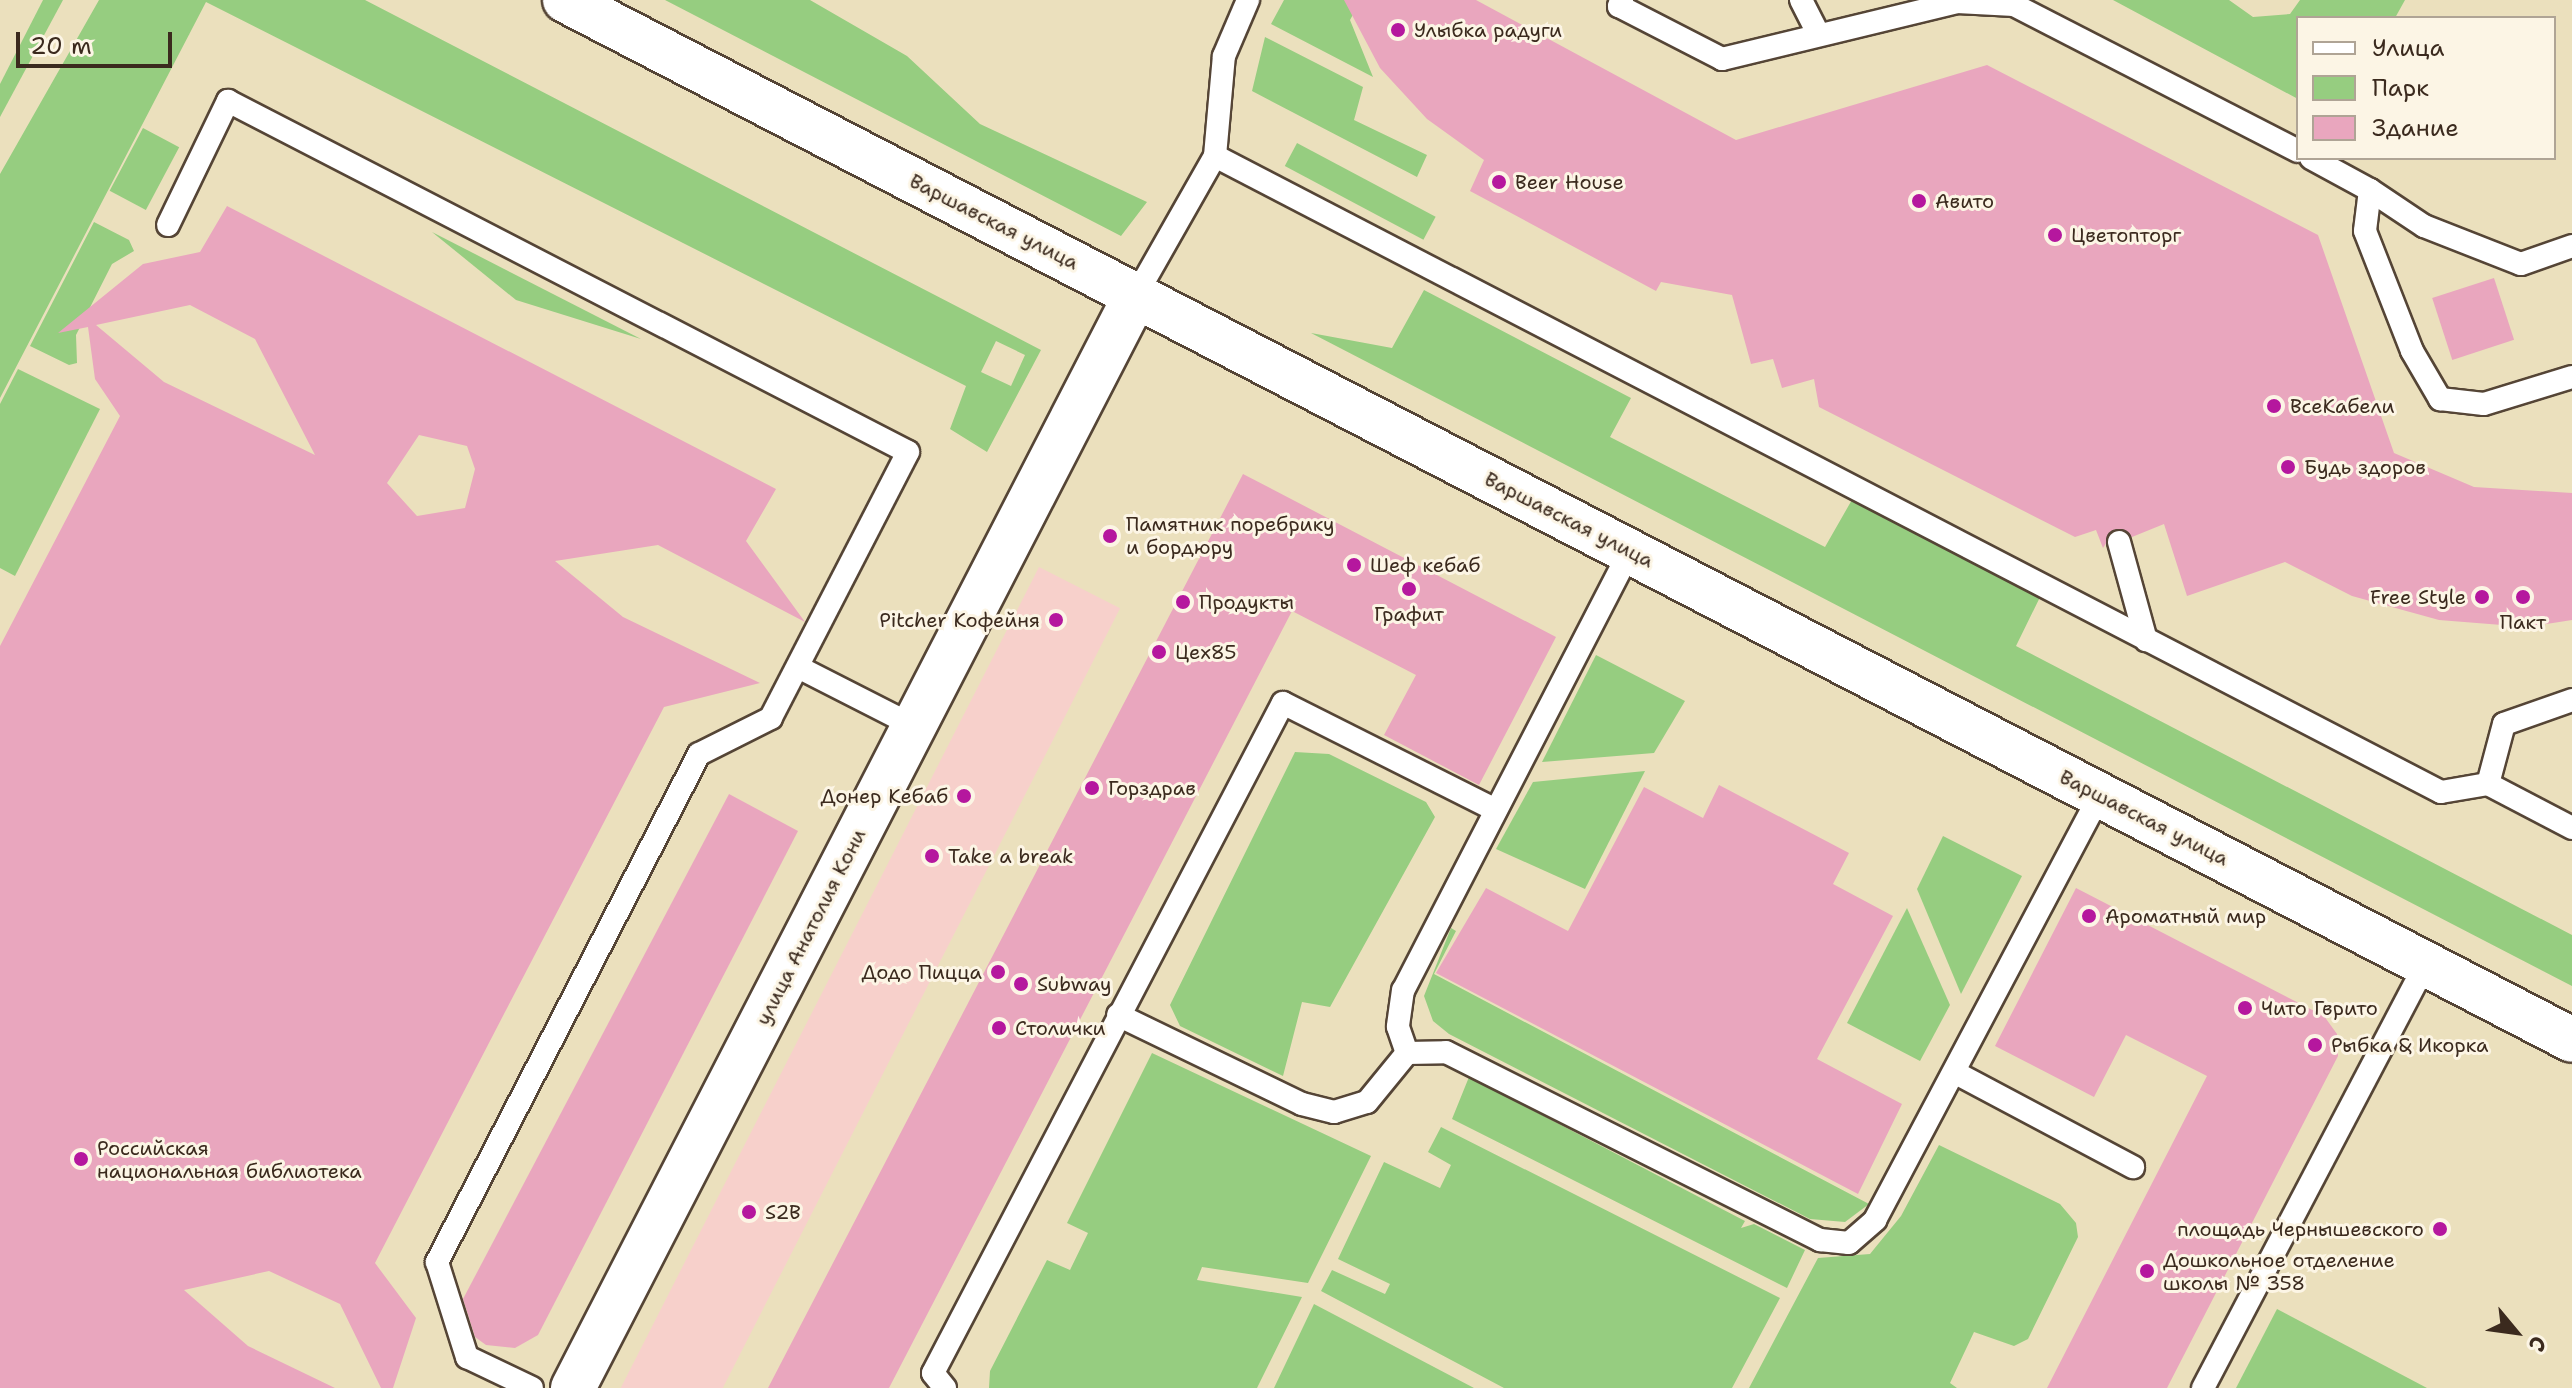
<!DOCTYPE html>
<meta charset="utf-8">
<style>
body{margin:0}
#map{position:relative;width:2572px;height:1388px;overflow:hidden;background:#ebe0bd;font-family:"Shantell Sans",sans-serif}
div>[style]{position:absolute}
.built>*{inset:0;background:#f7d0cb;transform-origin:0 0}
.green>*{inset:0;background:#96cd80;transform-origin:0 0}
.building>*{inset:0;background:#e9a6be;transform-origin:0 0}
.roads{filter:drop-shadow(2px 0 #554536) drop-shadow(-2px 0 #554536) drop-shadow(0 2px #554536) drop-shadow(0 -2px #554536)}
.service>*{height:22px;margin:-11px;padding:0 11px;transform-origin:11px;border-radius:11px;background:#fff}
.minor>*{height:44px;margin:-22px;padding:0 22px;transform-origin:22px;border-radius:22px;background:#fff}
.tertiary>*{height:44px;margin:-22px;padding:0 22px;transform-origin:22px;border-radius:22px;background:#fff}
.dots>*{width:22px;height:22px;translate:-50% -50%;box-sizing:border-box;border:4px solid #fcf5e5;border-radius:50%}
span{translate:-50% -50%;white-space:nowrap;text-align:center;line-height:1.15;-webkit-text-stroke:6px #fcf5e5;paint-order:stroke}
.poi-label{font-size:20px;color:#3b2a1e}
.left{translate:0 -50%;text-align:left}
.right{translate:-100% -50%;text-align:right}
.street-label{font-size:20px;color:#3b2a1e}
.legend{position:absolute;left:2296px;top:16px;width:260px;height:144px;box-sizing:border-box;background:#fcf5e5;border:2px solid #afa495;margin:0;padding:10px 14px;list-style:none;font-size:24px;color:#3b2a1e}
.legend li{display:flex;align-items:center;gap:16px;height:40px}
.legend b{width:40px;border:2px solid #afa495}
.north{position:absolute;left:2476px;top:1292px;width:80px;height:80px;-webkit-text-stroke:6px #fcf5e5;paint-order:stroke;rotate:119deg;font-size:22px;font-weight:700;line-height:32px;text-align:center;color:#3b2a1e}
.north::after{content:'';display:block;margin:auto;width:28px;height:36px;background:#3b2a1e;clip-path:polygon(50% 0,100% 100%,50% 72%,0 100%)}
.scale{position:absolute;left:16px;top:32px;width:156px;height:36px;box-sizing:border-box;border:4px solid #3b2a1e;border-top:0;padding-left:10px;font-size:24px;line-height:28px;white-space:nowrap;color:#3b2a1e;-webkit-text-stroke:6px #fcf5e5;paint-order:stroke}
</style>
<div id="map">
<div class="built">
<div style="left:1039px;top:567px;width:91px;height:924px;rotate:27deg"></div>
</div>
<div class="green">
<div style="clip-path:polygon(43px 0,63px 0,0 117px,0 84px)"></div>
<div style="clip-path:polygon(evenodd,99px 0,365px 0,1041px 350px,987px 452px,950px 429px,966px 386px,206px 2px,0 398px,0 174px,99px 0,996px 341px,1025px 355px,1011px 386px,981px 372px,996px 341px)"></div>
<div style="clip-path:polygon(665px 0,810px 0,907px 56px,980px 124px,1147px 202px,1121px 236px)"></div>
<div style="clip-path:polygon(1284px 0,1361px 0,1350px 20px,1373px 77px,1271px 24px)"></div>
<div style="clip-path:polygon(2113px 0,2229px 0,2253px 17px,2290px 14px,2300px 0,2405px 0,2395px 18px,2298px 18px,2298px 99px)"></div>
<div style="clip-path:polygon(1265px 37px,1363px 87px,1354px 120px,1427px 155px,1417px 177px,1252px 91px)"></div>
<div style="left:143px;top:128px;width:41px;height:71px;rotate:28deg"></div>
<div style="left:1297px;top:143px;width:157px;height:26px;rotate:28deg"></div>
<div style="clip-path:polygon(94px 222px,129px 240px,134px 251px,112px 264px,76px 335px,77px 363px,69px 365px,30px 346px)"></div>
<div style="clip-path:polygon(432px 232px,641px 339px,516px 300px)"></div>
<div style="clip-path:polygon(1424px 290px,1631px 398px,1610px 437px,1825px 547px,1857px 491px,2044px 589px,2016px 646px,2572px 935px,2572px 986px,1311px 333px,1392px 348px)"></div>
<div style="clip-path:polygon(18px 369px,100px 409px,15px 576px,0 568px,0 404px)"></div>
<div style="clip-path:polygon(1596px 655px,1685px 701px,1654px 753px,1542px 762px)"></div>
<div style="clip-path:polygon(1295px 752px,1329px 754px,1426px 802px,1435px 817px,1330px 1007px,1302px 1002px,1283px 1076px,1180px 1026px,1170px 1005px)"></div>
<div style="clip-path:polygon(1645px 771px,1585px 889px,1496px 849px,1533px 782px)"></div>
<div style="clip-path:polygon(1943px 836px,2022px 876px,1961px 994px,1917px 889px)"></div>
<div style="clip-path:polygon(1907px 908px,1950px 1005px,1920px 1061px,1847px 1023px)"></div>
<div style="clip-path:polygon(1451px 928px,1456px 931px,1434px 974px,1869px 1204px,1845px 1222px,1810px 1219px,1449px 1034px,1433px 1021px,1424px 996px)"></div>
<div style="clip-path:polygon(1152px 1053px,1371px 1156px,1308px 1283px,1202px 1267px,1197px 1280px,1302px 1297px,1257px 1388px,989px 1388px,990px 1371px,1047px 1260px,1070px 1270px,1088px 1233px,1067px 1223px)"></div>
<div style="clip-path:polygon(1469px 1077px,1745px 1221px,1741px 1228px,1754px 1224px,1805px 1250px,1787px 1288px,1452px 1119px)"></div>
<div style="clip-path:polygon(1441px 1127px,1780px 1298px,1732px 1388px,1504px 1388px,1321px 1291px,1332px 1270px,1385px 1294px,1390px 1284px,1338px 1259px,1384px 1162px,1440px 1188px,1451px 1165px,1428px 1152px)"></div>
<div style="clip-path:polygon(1939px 1145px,2060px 1204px,2076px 1223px,2078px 1237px,2028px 1339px,2014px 1346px,1974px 1332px,1950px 1383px,1957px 1388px,1749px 1388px,1818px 1258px,1870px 1254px,1901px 1216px)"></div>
<div style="clip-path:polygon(1314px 1304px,1474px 1388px,1274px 1388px)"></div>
<div style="clip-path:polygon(2277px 1309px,2427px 1388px,2236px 1388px)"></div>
</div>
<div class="building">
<div style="clip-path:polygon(1344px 0,1476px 0,1736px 140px,1987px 65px,2318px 235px,2394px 453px,2474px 487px,2572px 493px,2572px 620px,2527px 627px,2439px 620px,2352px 596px,2285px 562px,2187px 596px,2164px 524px,2132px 537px,2115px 529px,2103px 548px,2096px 530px,2075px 537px,1819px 407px,1814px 379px,1782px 388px,1773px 359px,1751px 364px,1732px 295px,1661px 282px,1656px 291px,1470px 191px,1484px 160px,1427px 119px,1380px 68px)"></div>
<div style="clip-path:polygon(evenodd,227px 206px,776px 489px,746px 541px,805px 622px,658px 545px,555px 561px,623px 617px,760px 683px,664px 707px,505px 1012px,375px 1263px,416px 1318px,393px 1388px,381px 1388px,340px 1304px,269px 1271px,184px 1290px,248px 1346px,335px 1388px,0 1388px,0 646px,120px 416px,95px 379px,88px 327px,58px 333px,143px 264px,200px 252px,227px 206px,190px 305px,255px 339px,315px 455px,164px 382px,96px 325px,190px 305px,227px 206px,419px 435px,467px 446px,475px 469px,465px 508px,417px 516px,387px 483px,419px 435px)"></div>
<div style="left:2494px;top:278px;width:65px;height:65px;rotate:72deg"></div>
<div style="clip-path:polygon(1243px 474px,1556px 637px,1479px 785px,1384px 735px,1416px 675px,1292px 611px,889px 1388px,768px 1388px)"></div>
<div style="clip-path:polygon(1719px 785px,1849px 853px,1833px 884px,1893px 916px,1817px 1059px,1902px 1104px,1858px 1194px,1436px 973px,1486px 888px,1568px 931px,1644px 787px,1703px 818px)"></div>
<div style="clip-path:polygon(729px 794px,798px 831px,538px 1335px,515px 1348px,486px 1345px,475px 1337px,463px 1299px)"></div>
<div style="clip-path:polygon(2076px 888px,2324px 1016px,2337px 1034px,2338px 1056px,2167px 1388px,2047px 1388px,2207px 1076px,2126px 1035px,2094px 1097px,1995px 1046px)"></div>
</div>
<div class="roads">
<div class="service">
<div style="left:1622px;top:0;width:7px;rotate:117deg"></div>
<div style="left:1619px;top:6px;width:116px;rotate:27.2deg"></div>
<div style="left:1722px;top:59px;width:242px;rotate:-13.6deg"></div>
<div style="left:1957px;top:2px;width:57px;rotate:3deg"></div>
<div style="left:2014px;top:5px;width:319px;rotate:27.2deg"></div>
<div style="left:1801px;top:0;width:39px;rotate:63deg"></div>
<div style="left:1215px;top:156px;width:1381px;rotate:27.42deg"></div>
<div style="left:2441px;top:792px;width:48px;rotate:-9.7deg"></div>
<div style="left:2488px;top:784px;width:95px;rotate:27.6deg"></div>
<div style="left:2311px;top:158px;width:67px;rotate:28.5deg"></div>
<div style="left:2370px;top:190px;width:41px;rotate:97deg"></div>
<div style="left:2365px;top:231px;width:129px;rotate:68.6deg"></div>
<div style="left:2412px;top:351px;width:56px;rotate:59.7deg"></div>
<div style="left:2440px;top:399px;width:44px;rotate:6.5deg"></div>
<div style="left:2484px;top:404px;width:92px;rotate:-17.1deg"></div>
<div style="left:2370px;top:190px;width:65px;rotate:33.7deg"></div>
<div style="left:2424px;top:226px;width:104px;rotate:21.4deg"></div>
<div style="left:2521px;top:264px;width:54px;rotate:-19.4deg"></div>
<div style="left:168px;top:225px;width:138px;rotate:-64.2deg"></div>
<div style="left:228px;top:101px;width:765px;rotate:27.3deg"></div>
<div style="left:908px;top:452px;width:299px;rotate:117.3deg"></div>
<div style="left:771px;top:718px;width:80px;rotate:153.4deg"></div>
<div style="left:699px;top:754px;width:572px;rotate:117.28deg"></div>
<div style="left:437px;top:1262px;width:100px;rotate:72.5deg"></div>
<div style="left:467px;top:1357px;width:72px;rotate:25.5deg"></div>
<div style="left:1136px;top:295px;width:160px;rotate:-60.4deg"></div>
<div style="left:1215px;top:156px;width:100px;rotate:-84.9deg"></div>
<div style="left:1224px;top:56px;width:61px;rotate:-66.8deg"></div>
<div style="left:2119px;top:542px;width:102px;rotate:74.6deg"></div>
<div style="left:1630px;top:551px;width:494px;rotate:117.3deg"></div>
<div style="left:1403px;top:990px;width:37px;rotate:98deg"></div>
<div style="left:1398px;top:1027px;width:28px;rotate:71deg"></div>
<div style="left:1407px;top:1053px;width:39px;rotate:-1deg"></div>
<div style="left:1446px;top:1052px;width:419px;rotate:26.7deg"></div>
<div style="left:1820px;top:1240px;width:29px;rotate:6deg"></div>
<div style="left:1849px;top:1243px;width:35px;rotate:-41deg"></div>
<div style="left:1875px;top:1220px;width:481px;rotate:-62.1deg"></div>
<div style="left:798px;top:667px;width:130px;rotate:27deg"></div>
<div style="left:2488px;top:784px;width:62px;rotate:-75.1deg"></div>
<div style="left:2504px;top:724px;width:72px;rotate:-19.4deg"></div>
<div style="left:1118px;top:1015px;width:204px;rotate:25.8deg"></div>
<div style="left:1302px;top:1104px;width:33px;rotate:14deg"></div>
<div style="left:1334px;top:1112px;width:34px;rotate:-17deg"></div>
<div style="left:1367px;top:1102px;width:63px;rotate:-50.8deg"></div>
<div style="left:1954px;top:1072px;width:203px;rotate:28deg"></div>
<div style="left:945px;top:1388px;width:19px;rotate:-129deg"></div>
<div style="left:933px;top:1373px;width:756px;rotate:-62.42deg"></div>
<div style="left:1283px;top:703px;width:238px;rotate:26.7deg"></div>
<div style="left:2203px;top:1388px;width:479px;rotate:-62.3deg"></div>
</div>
<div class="minor">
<div style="left:573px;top:1388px;width:1229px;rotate:-62.75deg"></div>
</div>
<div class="tertiary">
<div style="left:565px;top:0;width:2260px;rotate:27.39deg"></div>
</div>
</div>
<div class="dots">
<div style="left:1398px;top:30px;background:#b5179e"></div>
<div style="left:1499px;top:182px;background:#b5179e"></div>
<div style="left:1919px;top:201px;background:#b5179e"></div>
<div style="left:2055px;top:235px;background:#b5179e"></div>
<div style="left:2274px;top:406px;background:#b5179e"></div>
<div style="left:2288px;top:467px;background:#b5179e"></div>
<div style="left:1110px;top:536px;background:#b5179e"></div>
<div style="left:1354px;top:565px;background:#b5179e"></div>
<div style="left:1409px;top:589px;background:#b5179e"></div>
<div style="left:2482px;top:597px;background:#b5179e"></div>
<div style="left:2523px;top:597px;background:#b5179e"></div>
<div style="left:1183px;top:602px;background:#b5179e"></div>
<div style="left:1056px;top:620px;background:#b5179e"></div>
<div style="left:1159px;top:652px;background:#b5179e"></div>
<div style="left:1092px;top:788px;background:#b5179e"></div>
<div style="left:964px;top:796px;background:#b5179e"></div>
<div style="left:932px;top:856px;background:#b5179e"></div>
<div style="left:2089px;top:916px;background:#b5179e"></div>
<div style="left:998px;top:972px;background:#b5179e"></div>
<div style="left:1021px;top:984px;background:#b5179e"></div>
<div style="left:2245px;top:1008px;background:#b5179e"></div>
<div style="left:999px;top:1028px;background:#b5179e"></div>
<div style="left:2315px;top:1045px;background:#b5179e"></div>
<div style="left:81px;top:1159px;background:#b5179e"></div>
<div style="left:749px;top:1212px;background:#b5179e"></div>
<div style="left:2440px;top:1229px;background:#b5179e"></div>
<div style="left:2147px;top:1271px;background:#b5179e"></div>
</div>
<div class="poi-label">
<span class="left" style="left:1414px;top:30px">Улыбка радуги</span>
<span class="left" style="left:1515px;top:182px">Beer House</span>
<span class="left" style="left:1935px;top:201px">Авито</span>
<span class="left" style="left:2071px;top:235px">Цветопторг</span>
<span class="left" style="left:2290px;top:406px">ВсеКабели</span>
<span class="left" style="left:2304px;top:467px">Будь здоров</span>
<span class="left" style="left:1126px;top:536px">Памятник поребрику<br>и бордюру</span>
<span class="left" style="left:1370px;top:565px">Шеф кебаб</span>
<span class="right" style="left:2466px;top:597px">Free Style</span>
<span class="left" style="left:1199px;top:602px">Продукты</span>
<span style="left:1409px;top:614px">Графит</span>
<span class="right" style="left:1040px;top:620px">Pitcher Кофейня</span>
<span style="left:2523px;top:622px">Пакт</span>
<span class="left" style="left:1175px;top:652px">Цех85</span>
<span class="left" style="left:1108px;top:788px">Горздрав</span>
<span class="right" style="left:948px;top:796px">Донер Кебаб</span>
<span class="left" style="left:948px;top:856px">Take a break</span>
<span class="left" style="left:2105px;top:916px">Ароматный мир</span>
<span class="right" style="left:982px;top:972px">Додо Пицца</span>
<span class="left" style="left:1037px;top:984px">Subway</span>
<span class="left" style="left:2261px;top:1008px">Чито Гврито</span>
<span class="left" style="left:1015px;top:1028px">Столички</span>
<span class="left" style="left:2331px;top:1045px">Рыбка &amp; Икорка</span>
<span class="left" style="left:97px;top:1160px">Российская<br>национальная библиотека</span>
<span class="left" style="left:765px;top:1212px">S2B</span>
<span class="right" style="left:2424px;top:1229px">площадь Чернышевского</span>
<span class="left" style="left:2163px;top:1272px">Дошкольное отделение<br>школы № 358</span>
</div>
<div class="street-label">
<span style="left:994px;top:222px;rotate:27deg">Варшавская улица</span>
<span style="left:1569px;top:520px;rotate:27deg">Варшавская улица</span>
<span style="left:2144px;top:818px;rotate:27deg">Варшавская улица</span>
<span style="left:811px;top:927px;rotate:-63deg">улица Анатолия Кони</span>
</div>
<ul class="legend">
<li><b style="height:10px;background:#fff"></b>Улица</li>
<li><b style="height:22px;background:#96cd80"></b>Парк</li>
<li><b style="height:22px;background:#e9a6be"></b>Здание</li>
</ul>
<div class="north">С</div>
<div class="scale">20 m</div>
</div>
